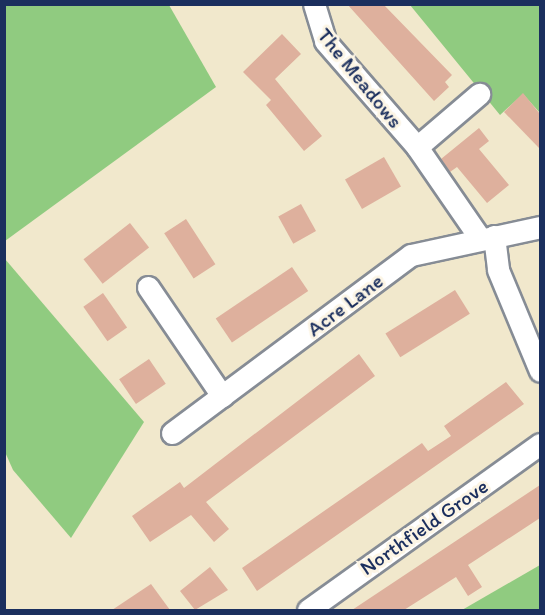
<!DOCTYPE html>
<style>
body{margin:0}
#map{position:relative;width:545px;height:615px;overflow:hidden;background:#f1e8cc;font-family:Itim,sans-serif}
div>[style]{position:absolute}
.green>*{inset:0;background:#90cb80}
.building>*{inset:0;background:#deb09d;transform-origin:0 0}
.roads{filter:drop-shadow(2px 0 #868c95) drop-shadow(-2px 0 #868c95) drop-shadow(0 2px #868c95) drop-shadow(0 -2px #868c95)}
.minor>*{height:21px;margin:-10.5px;padding:0 10.5px;transform-origin:10.5px;border-radius:10.5px;background:#fff}
span{translate:-50% -50%;white-space:nowrap;text-align:center;line-height:1.15;-webkit-text-stroke:6px #fcf5e5;paint-order:stroke}
.street-label{font-size:21px;color:#1b2f5e}
.frame{position:absolute;inset:0;border:6px solid #1b2f5e;pointer-events:none}
</style>
<div id="map">
<div class="green">
<div style="clip-path:polygon(5px 4px,169px 5px,216px 87px,5px 241px)"></div>
<div style="clip-path:polygon(410px 5px,540px 5px,540px 113px,523px 94px,500px 115px)"></div>
<div style="clip-path:polygon(5px 259px,144px 422px,71px 538px,13px 470px,5px 452px)"></div>
<div style="clip-path:polygon(540px 565px,540px 610px,462px 610px)"></div>
</div>
<div class="building">
<div style="clip-path:polygon(347px 4px,383px 4px,452px 75px,445px 82px,449px 87px,434px 101px)"></div>
<div style="clip-path:polygon(282px 34px,301px 54px,275px 79px,322px 136px,304px 151px,266px 105px,271px 100px,243px 72px)"></div>
<div style="clip-path:polygon(523px 93px,540px 114px,540px 149px,504px 112px)"></div>
<div style="clip-path:polygon(479px 128px,489px 141px,479px 149px,509px 185px,487px 203px,457px 167px,450px 172px,441px 159px)"></div>
<div style="left:384px;top:157px;width:34px;height:45px;rotate:60deg"></div>
<div style="left:301px;top:204px;width:31px;height:26px;rotate:61deg"></div>
<div style="left:186px;top:219px;width:54px;height:26px;rotate:57deg"></div>
<div style="left:130px;top:223px;width:31px;height:59px;rotate:52deg"></div>
<div style="left:292px;top:267px;width:29px;height:92px;rotate:56deg"></div>
<div style="left:455px;top:290px;width:28px;height:82px;rotate:58deg"></div>
<div style="left:103px;top:293px;width:42px;height:24px;rotate:55deg"></div>
<div style="clip-path:polygon(359px 354px,375px 376px,206px 502px,229px 529px,214px 542px,191px 515px,150px 542px,132px 516px,180px 482px,184px 488px)"></div>
<div style="left:149px;top:359px;width:30px;height:36px;rotate:56deg"></div>
<div style="clip-path:polygon(506px 382px,524px 404px,257px 591px,242px 568px,422px 443px,428px 451px,451px 436px,444px 426px)"></div>
<div style="clip-path:polygon(540px 485px,540px 518px,468px 565px,482px 587px,468px 596px,456px 577px,404px 610px,352px 610px)"></div>
<div style="clip-path:polygon(210px 567px,228px 590px,195px 610px,180px 591px)"></div>
<div style="clip-path:polygon(151px 584px,170px 610px,112px 610px)"></div>
</div>
<div class="roads">
<div class="minor">
<div style="left:314px;top:4px;width:39px;rotate:73deg"></div>
<div style="left:325px;top:41px;width:140px;rotate:49deg"></div>
<div style="left:417px;top:147px;width:109px;rotate:55.4deg"></div>
<div style="left:417px;top:147px;width:82px;rotate:-40.5deg"></div>
<div style="left:494px;top:236px;width:34px;rotate:83deg"></div>
<div style="left:498px;top:270px;width:109px;rotate:67.4deg"></div>
<div style="left:148px;top:287px;width:132px;rotate:55.8deg"></div>
<div style="left:172px;top:433px;width:298px;rotate:-36.7deg"></div>
<div style="left:411px;top:255px;width:132px;rotate:-12.2deg"></div>
<div style="left:308px;top:610px;width:285px;rotate:-35.6deg"></div>
</div>
</div>
<div class="street-label">
<span style="left:360px;top:78px;rotate:51deg">The Meadows</span>
<span style="left:345px;top:305px;rotate:-37deg">Acre Lane</span>
<span style="left:424px;top:527px;rotate:-35deg">Northfield Grove</span>
</div>
<div class="frame"></div>
</div>
